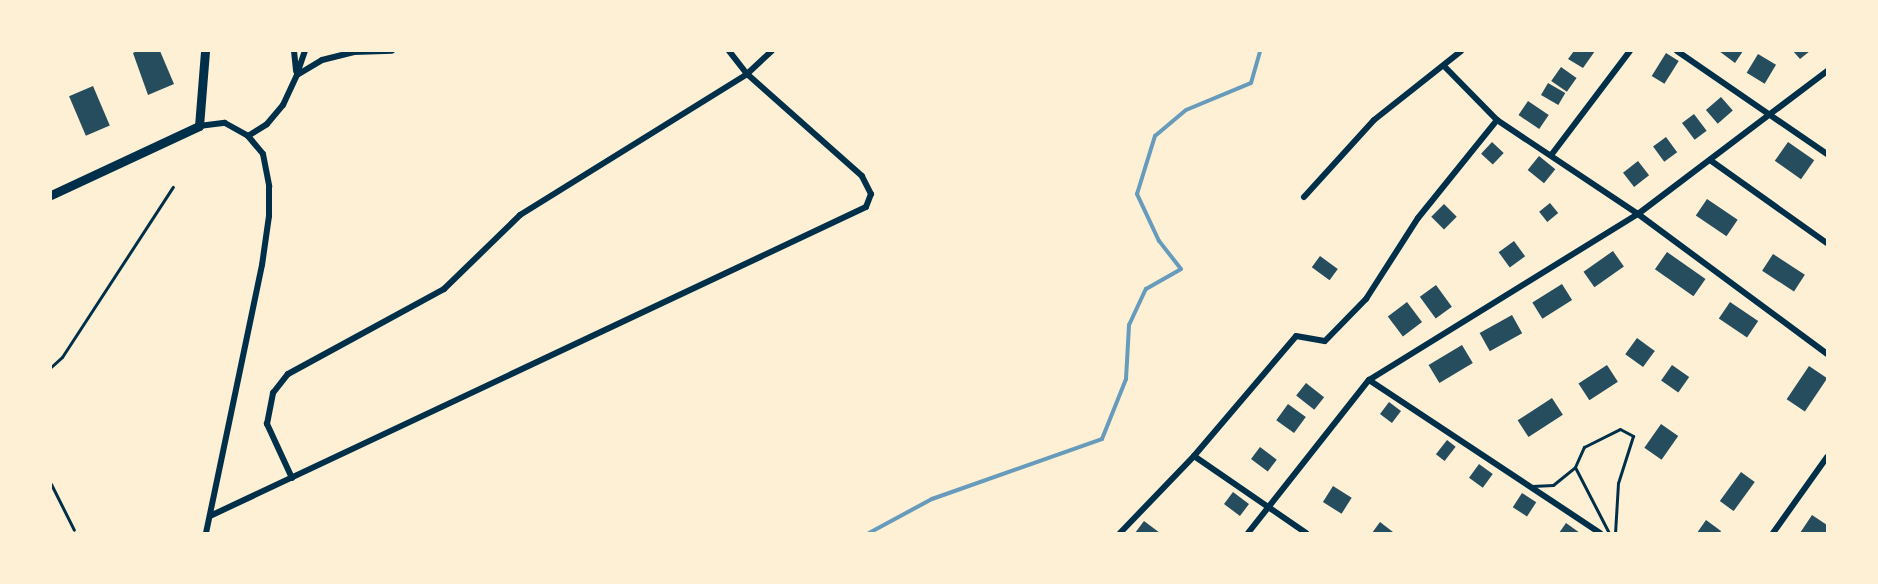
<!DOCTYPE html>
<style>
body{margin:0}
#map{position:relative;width:1878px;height:584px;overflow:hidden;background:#fdf0d5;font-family:Inter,sans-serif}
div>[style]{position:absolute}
.stream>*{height:4px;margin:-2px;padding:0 2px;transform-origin:2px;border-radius:2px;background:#669bbc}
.building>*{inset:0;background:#264d5e;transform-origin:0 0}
.service>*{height:3px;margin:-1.5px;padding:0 1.5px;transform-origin:1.5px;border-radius:1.5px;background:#003049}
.minor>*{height:6px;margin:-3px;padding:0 3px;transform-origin:3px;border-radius:3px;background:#003049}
.secondary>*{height:9px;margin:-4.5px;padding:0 4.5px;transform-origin:4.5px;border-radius:4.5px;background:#003049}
span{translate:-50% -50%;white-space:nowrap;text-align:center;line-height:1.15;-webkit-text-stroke:5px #fdf0d5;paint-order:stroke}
.frame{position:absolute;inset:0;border:52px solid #fdf0d5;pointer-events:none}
</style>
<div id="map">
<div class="stream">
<div style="left:869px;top:533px;width:72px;rotate:-28.4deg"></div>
<div style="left:932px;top:499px;width:180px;rotate:-19.4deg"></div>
<div style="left:1102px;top:439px;width:65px;rotate:-68.2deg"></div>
<div style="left:1126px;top:379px;width:54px;rotate:-86.8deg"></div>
<div style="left:1129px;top:325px;width:40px;rotate:-65deg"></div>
<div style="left:1146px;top:289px;width:40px;rotate:-29.7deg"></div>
<div style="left:1181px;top:269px;width:36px;rotate:-128deg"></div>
<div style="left:1159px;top:241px;width:52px;rotate:-115.1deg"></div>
<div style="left:1137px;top:194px;width:61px;rotate:-72.8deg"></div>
<div style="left:1155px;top:136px;width:40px;rotate:-40deg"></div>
<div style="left:1186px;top:110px;width:70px;rotate:-22.6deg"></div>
<div style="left:1251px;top:83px;width:33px;rotate:-74deg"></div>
</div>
<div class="building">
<div style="clip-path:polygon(137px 51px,160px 51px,174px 84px,148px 95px,133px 53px)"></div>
<div style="clip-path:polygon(1574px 51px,1595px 51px,1583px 68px,1568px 59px)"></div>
<div style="clip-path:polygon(1719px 51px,1743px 51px,1735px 63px)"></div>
<div style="clip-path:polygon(1793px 51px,1810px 51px,1800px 59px)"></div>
<div style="left:1666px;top:53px;width:15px;height:27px;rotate:32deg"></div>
<div style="left:1758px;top:54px;width:21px;height:22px;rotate:31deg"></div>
<div style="left:1561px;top:67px;width:19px;height:17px;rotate:35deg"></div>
<div style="left:1548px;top:83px;width:20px;height:14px;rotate:30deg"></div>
<div style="left:93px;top:86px;width:43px;height:26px;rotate:67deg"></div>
<div style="left:1721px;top:97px;width:18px;height:20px;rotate:49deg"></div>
<div style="left:1528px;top:101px;width:25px;height:17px;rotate:34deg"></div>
<div style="left:1694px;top:114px;width:21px;height:15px;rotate:53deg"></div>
<div style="left:1666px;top:137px;width:19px;height:16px;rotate:54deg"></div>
<div style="left:1492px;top:142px;width:16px;height:16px;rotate:43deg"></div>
<div style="left:1788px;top:142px;width:32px;height:23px;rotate:35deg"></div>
<div style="left:1539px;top:156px;width:21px;height:18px;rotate:39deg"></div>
<div style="left:1638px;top:161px;width:18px;height:19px;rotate:52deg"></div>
<div style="left:1707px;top:199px;width:37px;height:20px;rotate:34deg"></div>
<div style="left:1550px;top:203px;width:13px;height:14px;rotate:51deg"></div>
<div style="left:1444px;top:204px;width:18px;height:18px;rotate:45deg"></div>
<div style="left:1514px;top:241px;width:19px;height:19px;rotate:54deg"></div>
<div style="left:1613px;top:251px;width:19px;height:36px;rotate:55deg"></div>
<div style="left:1667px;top:252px;width:47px;height:21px;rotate:35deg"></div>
<div style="left:1773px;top:254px;width:38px;height:20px;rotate:33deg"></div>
<div style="left:1320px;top:256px;width:22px;height:14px;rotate:36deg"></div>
<div style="left:1562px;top:284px;width:19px;height:35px;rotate:58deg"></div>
<div style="left:1436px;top:285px;width:27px;height:20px;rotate:54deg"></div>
<div style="left:1407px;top:302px;width:25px;height:24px;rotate:53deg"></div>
<div style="left:1730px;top:302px;width:34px;height:20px;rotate:34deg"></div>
<div style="left:1512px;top:315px;width:21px;height:37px;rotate:61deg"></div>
<div style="left:1637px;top:338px;width:22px;height:20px;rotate:36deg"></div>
<div style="left:1462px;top:345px;width:21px;height:39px;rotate:59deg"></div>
<div style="left:1607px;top:365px;width:20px;height:34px;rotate:57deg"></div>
<div style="left:1672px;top:365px;width:21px;height:19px;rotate:35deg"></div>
<div style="left:1809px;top:366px;width:22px;height:40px;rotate:34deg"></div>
<div style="left:1306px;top:383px;width:23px;height:16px;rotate:38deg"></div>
<div style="left:1552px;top:398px;width:20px;height:41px;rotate:57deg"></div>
<div style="left:1389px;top:402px;width:15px;height:15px;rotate:37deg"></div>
<div style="left:1288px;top:404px;width:22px;height:20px;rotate:36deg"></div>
<div style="left:1661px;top:424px;width:21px;height:29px;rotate:35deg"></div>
<div style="left:1447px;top:440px;width:11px;height:18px;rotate:38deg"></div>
<div style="left:1260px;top:447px;width:21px;height:15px;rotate:37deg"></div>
<div style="left:1479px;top:464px;width:17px;height:17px;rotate:36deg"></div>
<div style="left:1741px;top:472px;width:17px;height:36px;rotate:36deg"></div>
<div style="left:1333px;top:486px;width:22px;height:19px;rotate:32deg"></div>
<div style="left:1233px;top:492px;width:20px;height:15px;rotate:37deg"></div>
<div style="left:1522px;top:493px;width:17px;height:17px;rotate:33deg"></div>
<div style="clip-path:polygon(1812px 515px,1827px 525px,1827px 533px,1800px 533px)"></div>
<div style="clip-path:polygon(1706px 520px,1721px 531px,1720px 533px,1697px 533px)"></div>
<div style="clip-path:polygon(1144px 521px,1160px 533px,1135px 533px)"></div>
<div style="clip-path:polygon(1380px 522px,1393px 532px,1392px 533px,1372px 533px)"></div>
<div style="clip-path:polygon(1566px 523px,1580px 533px,1559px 533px)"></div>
</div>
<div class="service">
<div style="left:51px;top:367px;width:15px;rotate:-42deg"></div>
<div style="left:62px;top:357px;width:203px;rotate:-56.9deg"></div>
<div style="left:51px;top:484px;width:51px;rotate:63.4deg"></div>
<div style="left:1532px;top:486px;width:21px;rotate:-3deg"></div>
<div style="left:1553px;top:485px;width:28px;rotate:-39deg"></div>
<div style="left:1609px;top:533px;width:74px;rotate:-117.3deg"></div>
<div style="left:1575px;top:467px;width:22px;rotate:-66deg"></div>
<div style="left:1584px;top:447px;width:40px;rotate:-26.6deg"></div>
<div style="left:1620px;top:429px;width:15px;rotate:28deg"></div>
<div style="left:1633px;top:436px;width:49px;rotate:107.7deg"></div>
<div style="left:1618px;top:483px;width:50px;rotate:93.4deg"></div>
</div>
<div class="minor">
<div style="left:294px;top:51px;width:20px;rotate:84deg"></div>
<div style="left:1677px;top:51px;width:182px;rotate:34.5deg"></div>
<div style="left:1445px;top:67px;width:74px;rotate:45.5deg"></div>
<div style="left:1497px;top:120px;width:169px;rotate:33.7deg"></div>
<div style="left:1638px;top:214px;width:235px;rotate:36.5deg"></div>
<div style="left:297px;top:74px;width:24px;rotate:-71deg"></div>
<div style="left:199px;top:126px;width:26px;rotate:-7deg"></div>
<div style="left:225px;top:123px;width:26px;rotate:29deg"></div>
<div style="left:248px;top:136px;width:23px;rotate:50deg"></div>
<div style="left:263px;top:154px;width:33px;rotate:79deg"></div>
<div style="left:269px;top:186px;width:30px;rotate:90deg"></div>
<div style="left:269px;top:216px;width:49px;rotate:98.1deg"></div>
<div style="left:262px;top:265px;width:274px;rotate:101.8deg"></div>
<div style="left:248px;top:136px;width:22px;rotate:-32deg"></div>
<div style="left:267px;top:124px;width:25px;rotate:-50deg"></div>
<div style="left:283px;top:105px;width:33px;rotate:-65deg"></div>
<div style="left:297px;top:75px;width:29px;rotate:-31deg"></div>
<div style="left:322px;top:60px;width:33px;rotate:-14deg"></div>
<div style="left:354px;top:52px;width:38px;rotate:-2deg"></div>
<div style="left:1552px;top:154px;width:129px;rotate:-52.9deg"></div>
<div style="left:1710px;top:160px;width:143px;rotate:35.4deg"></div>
<div style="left:1304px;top:197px;width:104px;rotate:-47.7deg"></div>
<div style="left:1374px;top:120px;width:111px;rotate:-38.4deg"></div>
<div style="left:1369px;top:380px;width:277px;rotate:33.5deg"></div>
<div style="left:1194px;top:456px;width:136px;rotate:34.5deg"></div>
<div style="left:292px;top:478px;width:60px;rotate:-114.8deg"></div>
<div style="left:267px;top:424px;width:32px;rotate:-79deg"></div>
<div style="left:273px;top:393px;width:24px;rotate:-52deg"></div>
<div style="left:288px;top:374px;width:178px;rotate:-28.6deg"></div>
<div style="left:444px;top:289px;width:106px;rotate:-44.2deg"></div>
<div style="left:520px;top:215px;width:267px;rotate:-31.8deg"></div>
<div style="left:747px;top:74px;width:34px;rotate:-43deg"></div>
<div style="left:210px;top:516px;width:725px;rotate:-25.22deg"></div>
<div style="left:866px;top:207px;width:14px;rotate:-69deg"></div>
<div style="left:871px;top:194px;width:20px;rotate:-117deg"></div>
<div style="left:862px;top:176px;width:154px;rotate:-138.4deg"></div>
<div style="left:747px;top:74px;width:29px;rotate:-128deg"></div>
<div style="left:1120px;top:533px;width:107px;rotate:-46.1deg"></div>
<div style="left:1194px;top:456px;width:157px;rotate:-49.6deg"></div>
<div style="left:1296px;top:336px;width:29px;rotate:10deg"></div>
<div style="left:1325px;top:341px;width:59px;rotate:-45.7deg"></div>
<div style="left:1366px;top:299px;width:96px;rotate:-57.3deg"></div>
<div style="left:1418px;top:218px;width:126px;rotate:-51.1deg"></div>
<div style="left:1248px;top:533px;width:195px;rotate:-51.7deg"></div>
<div style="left:1369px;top:380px;width:316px;rotate:-31.7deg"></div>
<div style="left:1638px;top:214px;width:237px;rotate:-37.1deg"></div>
<div style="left:1773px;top:533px;width:93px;rotate:-54.6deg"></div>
</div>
<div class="secondary">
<div style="left:51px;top:195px;width:163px;rotate:-25deg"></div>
<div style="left:199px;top:126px;width:75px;rotate:-85.4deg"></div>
</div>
<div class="frame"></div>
</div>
